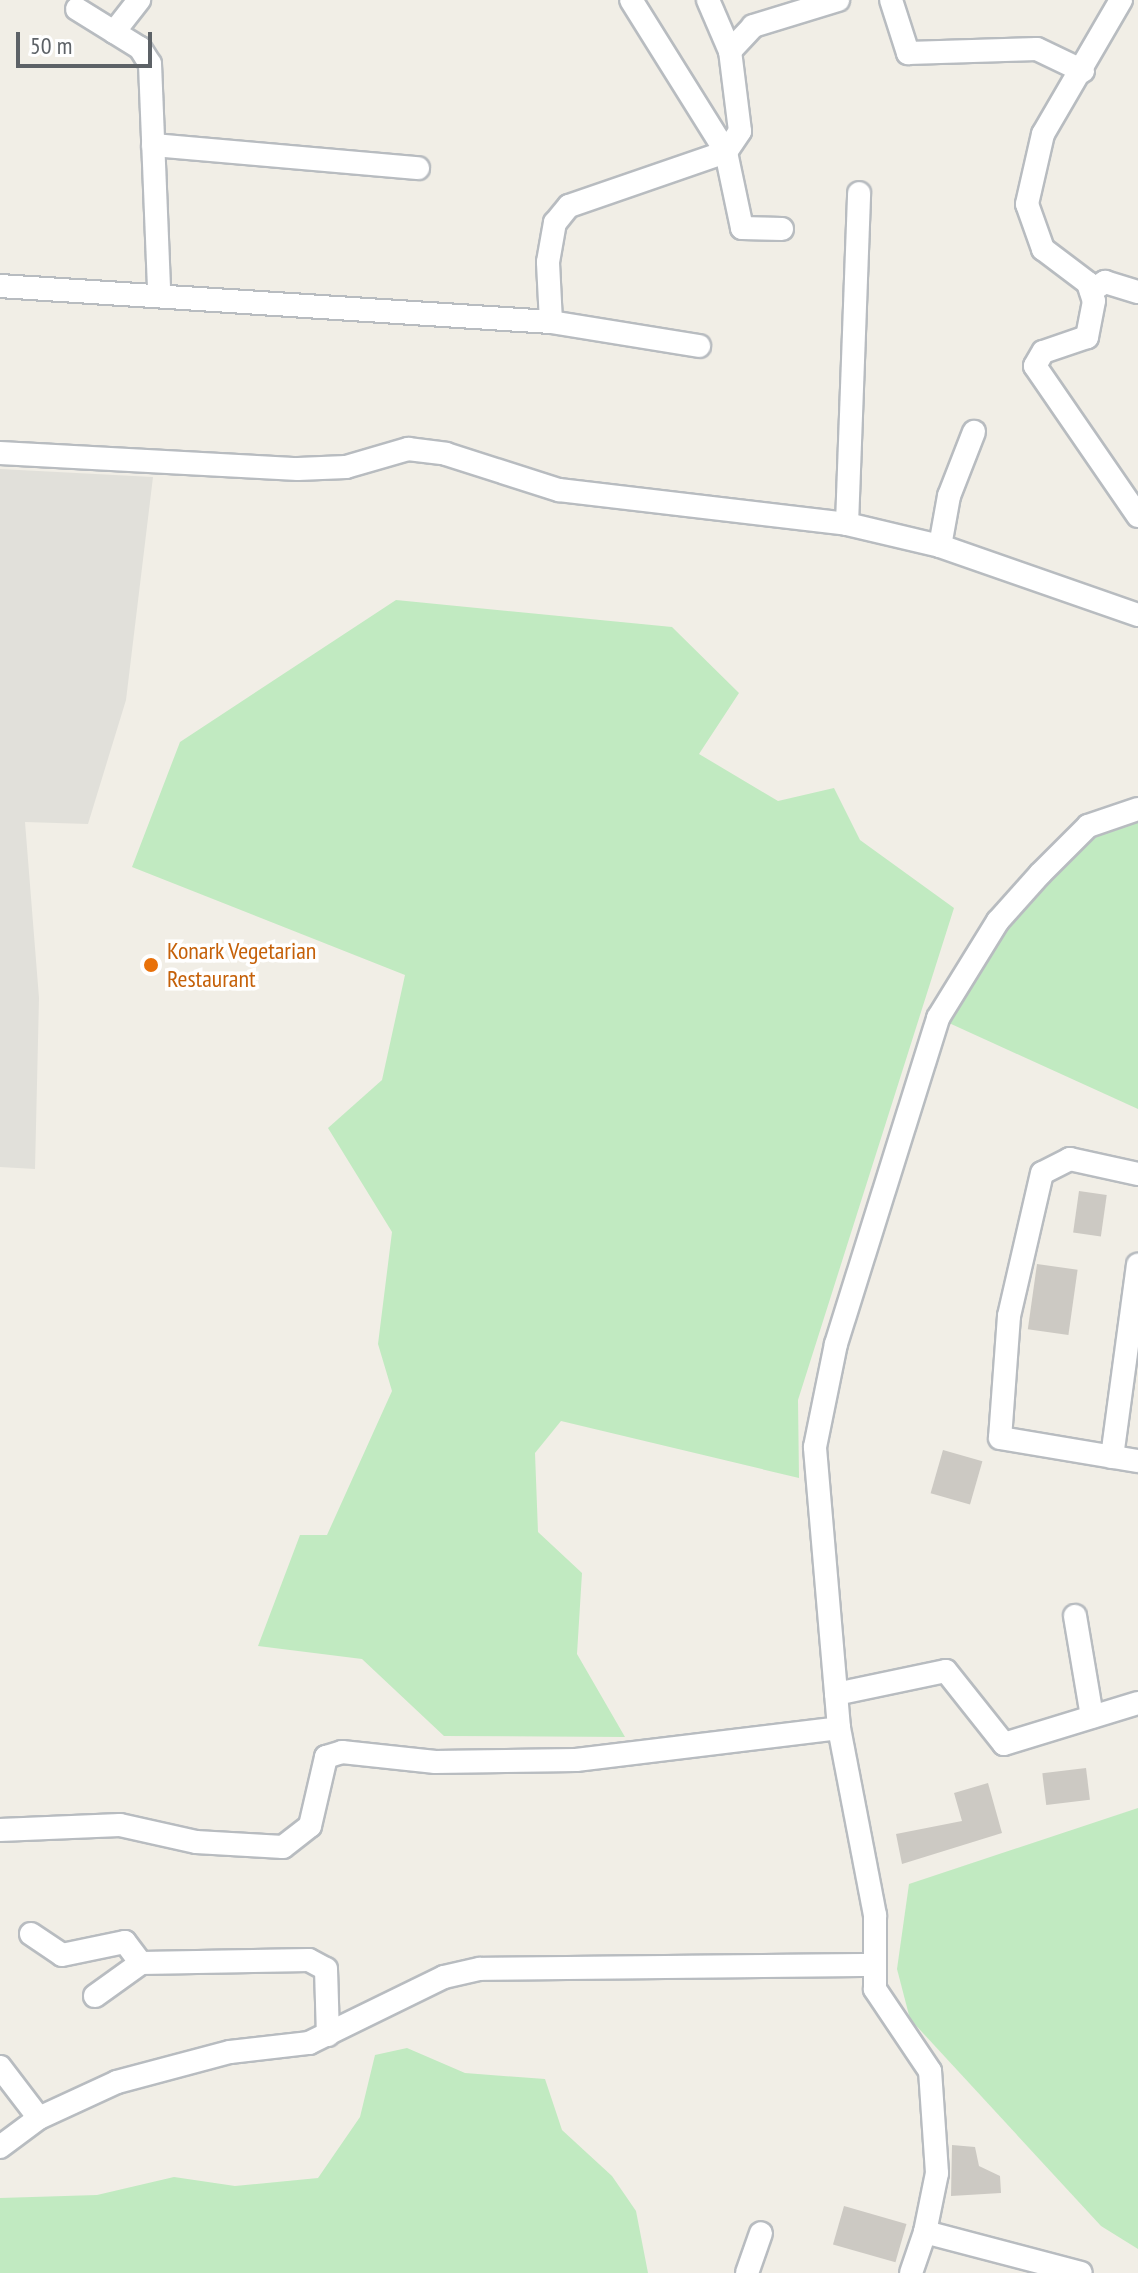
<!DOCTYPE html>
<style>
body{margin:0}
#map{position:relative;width:1138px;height:2273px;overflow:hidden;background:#f1eee6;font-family:"PT Sans Narrow",sans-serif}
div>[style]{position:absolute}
.industrial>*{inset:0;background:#e1e0da}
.green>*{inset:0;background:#c1eac1}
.building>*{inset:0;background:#ccc9c3;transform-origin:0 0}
.roads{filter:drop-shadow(2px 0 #b8bcc0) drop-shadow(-2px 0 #b8bcc0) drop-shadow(0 2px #b8bcc0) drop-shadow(0 -2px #b8bcc0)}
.street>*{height:22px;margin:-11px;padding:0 11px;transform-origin:11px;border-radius:11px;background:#fff}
.dots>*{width:22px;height:22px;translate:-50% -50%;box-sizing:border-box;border:4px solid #fff;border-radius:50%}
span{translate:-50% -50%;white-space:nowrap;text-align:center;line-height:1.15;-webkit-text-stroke:7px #fff;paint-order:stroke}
.food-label{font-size:24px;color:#c56008}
.left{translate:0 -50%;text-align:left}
.scale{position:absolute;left:16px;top:32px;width:136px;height:36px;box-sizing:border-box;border:4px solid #5d6267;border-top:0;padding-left:10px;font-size:24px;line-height:28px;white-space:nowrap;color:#5d6267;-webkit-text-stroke:6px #fff;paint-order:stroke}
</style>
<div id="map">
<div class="industrial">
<i style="clip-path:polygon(0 469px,153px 477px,126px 700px,88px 824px,25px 822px,39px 998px,35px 1169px,0 1167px)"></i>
</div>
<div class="green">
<i style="clip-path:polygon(396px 600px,672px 627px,739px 693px,699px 754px,778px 801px,834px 788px,860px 840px,954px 908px,798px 1400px,799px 1478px,561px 1421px,535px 1453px,538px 1532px,582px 1573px,577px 1654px,625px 1737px,444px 1736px,362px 1659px,258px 1646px,300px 1535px,327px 1535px,392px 1391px,378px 1344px,392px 1232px,328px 1128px,382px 1080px,405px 975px,132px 867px,180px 742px)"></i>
<i style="clip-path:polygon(1138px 801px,1138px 1109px,938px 1018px,1040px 874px)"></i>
<i style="clip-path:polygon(1138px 1808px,1138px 2249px,1101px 2226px,910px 2019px,897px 1969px,909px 1884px)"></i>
<i style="clip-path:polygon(407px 2048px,465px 2073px,545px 2079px,562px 2130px,612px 2176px,636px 2211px,648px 2273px,0 2273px,0 2198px,97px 2195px,174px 2177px,235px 2186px,318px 2178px,360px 2117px,375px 2055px)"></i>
</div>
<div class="building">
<i style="left:1079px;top:1191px;width:28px;height:42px;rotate:8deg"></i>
<i style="left:1037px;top:1264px;width:41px;height:66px;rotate:8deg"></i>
<i style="left:943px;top:1450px;width:41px;height:45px;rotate:16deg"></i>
<i style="left:1086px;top:1768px;width:32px;height:44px;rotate:83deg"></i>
<i style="clip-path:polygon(988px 1783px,1002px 1833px,902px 1864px,896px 1834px,962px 1821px,954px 1793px)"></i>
<i style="clip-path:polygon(952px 2145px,975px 2147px,979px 2166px,1000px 2176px,1001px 2193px,951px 2196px)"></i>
<i style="left:844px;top:2206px;width:65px;height:40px;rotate:16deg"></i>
</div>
<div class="roads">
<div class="street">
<i style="left:708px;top:0;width:56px;rotate:66.7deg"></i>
<i style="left:891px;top:0;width:56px;rotate:72.2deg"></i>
<i style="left:908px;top:53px;width:129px;rotate:-1.8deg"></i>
<i style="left:1037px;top:49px;width:51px;rotate:25.6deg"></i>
<i style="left:1121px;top:0;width:155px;rotate:120.2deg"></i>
<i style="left:1043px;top:134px;width:72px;rotate:102.9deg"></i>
<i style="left:1027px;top:204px;width:48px;rotate:70.4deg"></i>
<i style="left:1043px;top:249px;width:56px;rotate:37.1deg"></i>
<i style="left:1088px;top:283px;width:19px;rotate:72deg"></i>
<i style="left:1094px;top:301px;width:37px;rotate:101deg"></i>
<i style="left:1087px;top:337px;width:46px;rotate:161.2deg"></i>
<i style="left:1043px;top:352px;width:16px;rotate:120deg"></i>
<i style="left:1035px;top:366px;width:182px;rotate:55.5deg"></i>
<i style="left:77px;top:9px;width:74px;rotate:31.8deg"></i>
<i style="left:140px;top:48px;width:19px;rotate:58deg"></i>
<i style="left:150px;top:64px;width:228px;rotate:87.7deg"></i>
<i style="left:114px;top:32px;width:41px;rotate:-52deg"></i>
<i style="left:153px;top:145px;width:266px;rotate:5deg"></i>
<i style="left:782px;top:229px;width:40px;rotate:-178.6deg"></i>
<i style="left:742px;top:228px;width:78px;rotate:-101.9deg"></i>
<i style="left:726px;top:152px;width:25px;rotate:-56deg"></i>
<i style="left:740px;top:131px;width:81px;rotate:-97.1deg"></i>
<i style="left:730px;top:51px;width:34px;rotate:-47deg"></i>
<i style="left:753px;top:26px;width:89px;rotate:-17deg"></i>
<i style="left:0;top:286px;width:552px;rotate:3.74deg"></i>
<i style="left:551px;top:322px;width:60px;rotate:-92.9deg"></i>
<i style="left:548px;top:262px;width:40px;rotate:-80deg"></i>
<i style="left:555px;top:223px;width:22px;rotate:-51deg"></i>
<i style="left:569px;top:206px;width:166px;rotate:-19deg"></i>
<i style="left:726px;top:152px;width:179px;rotate:-122deg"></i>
<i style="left:1091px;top:291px;width:17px;rotate:-33deg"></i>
<i style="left:1105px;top:282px;width:34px;rotate:17deg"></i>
<i style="left:551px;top:322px;width:150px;rotate:9.2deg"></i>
<i style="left:0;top:453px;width:298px;rotate:3.1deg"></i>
<i style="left:298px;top:469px;width:48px;rotate:-2.4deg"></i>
<i style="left:346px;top:467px;width:65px;rotate:-16.2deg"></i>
<i style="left:408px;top:449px;width:38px;rotate:7deg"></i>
<i style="left:446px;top:454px;width:119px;rotate:17.7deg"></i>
<i style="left:559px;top:490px;width:290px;rotate:6.7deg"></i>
<i style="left:847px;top:524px;width:96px;rotate:13.3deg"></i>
<i style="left:940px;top:546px;width:210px;rotate:19.2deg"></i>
<i style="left:847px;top:524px;width:331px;rotate:-87.9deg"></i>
<i style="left:940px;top:546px;width:51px;rotate:-79.8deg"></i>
<i style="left:949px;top:496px;width:69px;rotate:-68.7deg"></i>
<i style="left:1138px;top:1174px;width:70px;rotate:-167.6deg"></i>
<i style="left:1070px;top:1159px;width:31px;rotate:153deg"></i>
<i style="left:1042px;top:1173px;width:147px;rotate:103deg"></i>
<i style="left:1009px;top:1316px;width:122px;rotate:94.2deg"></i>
<i style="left:1000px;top:1438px;width:140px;rotate:9.5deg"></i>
<i style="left:1112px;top:1457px;width:194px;rotate:-82.3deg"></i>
<i style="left:1075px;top:1616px;width:102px;rotate:80.4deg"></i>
<i style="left:836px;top:1694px;width:112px;rotate:-11.8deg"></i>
<i style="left:946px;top:1671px;width:93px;rotate:51.5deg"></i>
<i style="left:1004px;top:1744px;width:140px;rotate:-17deg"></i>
<i style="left:0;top:1830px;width:120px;rotate:-2.4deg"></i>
<i style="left:120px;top:1825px;width:78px;rotate:12.6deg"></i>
<i style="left:196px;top:1842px;width:87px;rotate:3.3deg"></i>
<i style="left:283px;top:1847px;width:34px;rotate:-38deg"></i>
<i style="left:310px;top:1826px;width:71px;rotate:-76.9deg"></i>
<i style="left:326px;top:1757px;width:17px;rotate:-17deg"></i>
<i style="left:342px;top:1752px;width:94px;rotate:6.1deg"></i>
<i style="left:435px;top:1762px;width:141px;rotate:-0.8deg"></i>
<i style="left:576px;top:1760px;width:265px;rotate:-6.9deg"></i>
<i style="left:31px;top:1934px;width:37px;rotate:34deg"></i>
<i style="left:62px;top:1955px;width:64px;rotate:-11.7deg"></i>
<i style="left:125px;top:1942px;width:26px;rotate:53deg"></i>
<i style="left:95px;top:1996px;width:57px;rotate:-35.7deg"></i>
<i style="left:141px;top:1963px;width:168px;rotate:-1deg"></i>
<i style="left:309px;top:1960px;width:19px;rotate:28deg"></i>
<i style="left:326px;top:1969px;width:66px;rotate:88.3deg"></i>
<i style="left:0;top:2067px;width:64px;rotate:52.6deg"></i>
<i style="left:0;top:2147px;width:49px;rotate:-36.6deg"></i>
<i style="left:39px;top:2118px;width:86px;rotate:-24.8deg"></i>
<i style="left:117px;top:2082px;width:117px;rotate:-14.9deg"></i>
<i style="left:230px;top:2052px;width:80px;rotate:-6.5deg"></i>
<i style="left:309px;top:2043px;width:150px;rotate:-26.1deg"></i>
<i style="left:444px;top:1977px;width:37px;rotate:-13deg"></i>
<i style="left:480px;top:1969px;width:395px;rotate:-0.6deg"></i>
<i style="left:925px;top:2232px;width:60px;rotate:-78.5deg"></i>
<i style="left:937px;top:2173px;width:102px;rotate:-93.9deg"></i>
<i style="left:930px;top:2071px;width:99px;rotate:-123.9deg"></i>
<i style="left:875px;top:1989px;width:74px;rotate:-90deg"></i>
<i style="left:875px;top:1915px;width:190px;rotate:-100.9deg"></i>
<i style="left:839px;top:1728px;width:282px;rotate:-94.9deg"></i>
<i style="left:815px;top:1447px;width:105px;rotate:-78.5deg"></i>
<i style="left:836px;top:1344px;width:342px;rotate:-72.6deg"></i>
<i style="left:938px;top:1018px;width:114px;rotate:-58.3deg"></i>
<i style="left:998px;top:921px;width:63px;rotate:-48.2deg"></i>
<i style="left:1040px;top:874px;width:68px;rotate:-45deg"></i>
<i style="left:1088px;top:826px;width:53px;rotate:-18.8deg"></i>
<i style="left:747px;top:2273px;width:42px;rotate:-70.7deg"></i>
<i style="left:911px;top:2273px;width:43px;rotate:-71.1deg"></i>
<i style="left:925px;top:2232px;width:161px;rotate:14.7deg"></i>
</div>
</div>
<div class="dots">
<i style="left:151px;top:965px;background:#e8710a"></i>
</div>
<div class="food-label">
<span class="left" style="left:167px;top:965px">Konark Vegetarian<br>Restaurant</span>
</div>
<div class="scale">50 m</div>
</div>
